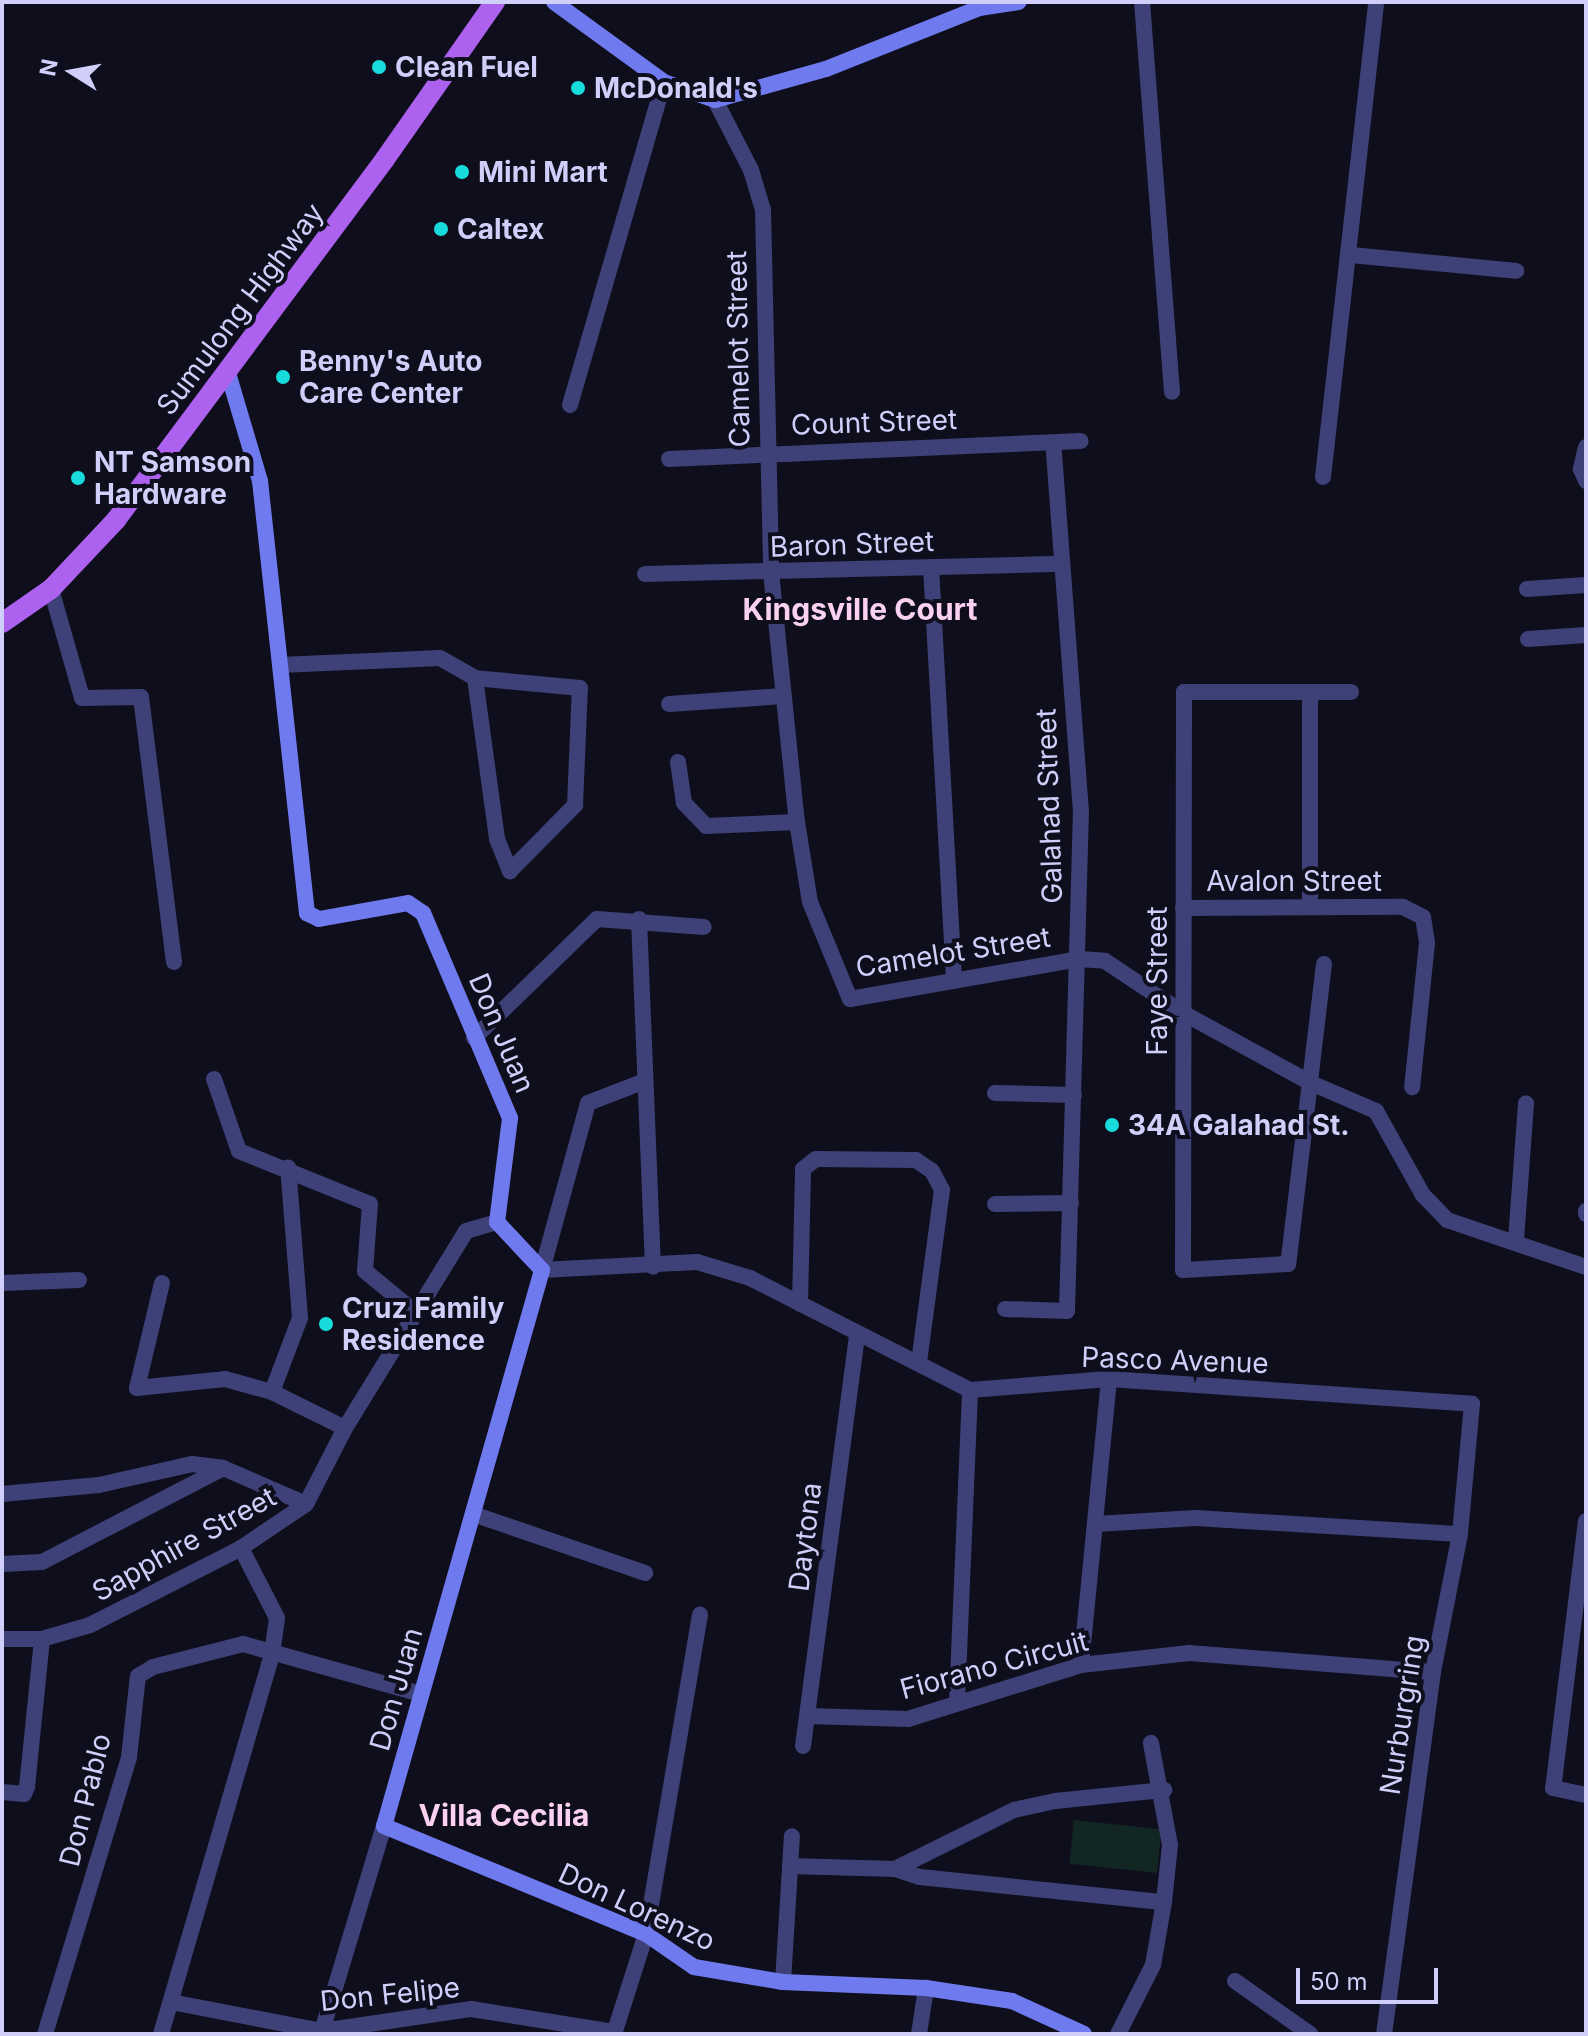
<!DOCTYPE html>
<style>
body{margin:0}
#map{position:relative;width:1588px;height:2036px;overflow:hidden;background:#0f0e1d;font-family:Inter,sans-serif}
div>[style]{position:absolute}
.green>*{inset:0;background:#122623;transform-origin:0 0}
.street>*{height:16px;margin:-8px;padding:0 8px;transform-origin:8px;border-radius:8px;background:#3e4177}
.secondary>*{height:16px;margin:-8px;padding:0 8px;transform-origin:8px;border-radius:8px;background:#707aef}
.primary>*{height:20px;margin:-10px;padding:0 10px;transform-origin:10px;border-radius:10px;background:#ac62ee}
.dots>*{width:22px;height:22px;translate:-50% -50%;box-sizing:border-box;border:4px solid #0f0e1d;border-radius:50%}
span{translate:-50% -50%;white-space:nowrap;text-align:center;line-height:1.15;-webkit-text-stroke:8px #0f0e1d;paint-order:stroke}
.poi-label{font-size:28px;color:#d0cffa;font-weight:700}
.left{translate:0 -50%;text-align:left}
.street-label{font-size:28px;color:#d0cffa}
.neighbourhood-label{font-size:30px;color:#fad1ef;font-weight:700}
.frame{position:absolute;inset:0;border:4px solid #d0cffa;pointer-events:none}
.north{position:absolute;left:32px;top:32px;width:80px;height:80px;-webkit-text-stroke:6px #0f0e1d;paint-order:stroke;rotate:281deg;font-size:22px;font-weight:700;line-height:32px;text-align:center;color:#d0cffa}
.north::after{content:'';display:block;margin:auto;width:28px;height:36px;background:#d0cffa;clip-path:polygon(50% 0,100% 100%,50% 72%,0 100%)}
.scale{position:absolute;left:1296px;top:1968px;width:142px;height:36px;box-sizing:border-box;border:4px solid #d0cffa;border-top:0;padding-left:10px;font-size:24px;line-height:28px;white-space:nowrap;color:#d0cffa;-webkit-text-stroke:6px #0f0e1d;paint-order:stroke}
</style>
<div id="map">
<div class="green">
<i style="left:1074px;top:1820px;width:88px;height:44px;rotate:6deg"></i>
</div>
<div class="street">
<i style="left:1142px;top:2px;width:391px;rotate:85.6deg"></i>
<i style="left:715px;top:100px;width:79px;rotate:62.8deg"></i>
<i style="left:751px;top:170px;width:42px;rotate:73.3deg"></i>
<i style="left:763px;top:210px;width:362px;rotate:88.7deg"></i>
<i style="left:771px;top:572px;width:251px;rotate:84.1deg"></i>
<i style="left:797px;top:822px;width:81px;rotate:80.8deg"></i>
<i style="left:810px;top:902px;width:105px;rotate:67.6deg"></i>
<i style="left:850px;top:999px;width:232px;rotate:-9.9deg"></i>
<i style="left:1079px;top:959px;width:26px;rotate:4deg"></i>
<i style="left:1105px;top:961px;width:94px;rotate:33.7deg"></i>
<i style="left:1183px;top:1013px;width:146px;rotate:28.7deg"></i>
<i style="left:1311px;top:1083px;width:71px;rotate:23.3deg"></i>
<i style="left:1376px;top:1111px;width:96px;rotate:60.8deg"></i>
<i style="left:1423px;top:1195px;width:35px;rotate:46deg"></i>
<i style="left:1447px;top:1220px;width:147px;rotate:18.7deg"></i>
<i style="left:1351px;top:255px;width:166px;rotate:5.5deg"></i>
<i style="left:570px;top:405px;width:336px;rotate:-73.8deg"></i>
<i style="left:1586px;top:447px;width:23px;rotate:103deg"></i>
<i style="left:1581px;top:469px;width:13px;rotate:67deg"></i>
<i style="left:669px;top:459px;width:412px;rotate:-2.5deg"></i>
<i style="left:1323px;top:477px;width:478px;rotate:-83.6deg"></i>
<i style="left:931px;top:567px;width:412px;rotate:86.8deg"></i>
<i style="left:645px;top:574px;width:416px;rotate:-1.4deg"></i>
<i style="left:51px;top:589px;width:113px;rotate:74.1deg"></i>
<i style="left:82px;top:698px;width:59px;rotate:-1deg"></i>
<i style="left:141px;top:697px;width:267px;rotate:82.9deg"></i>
<i style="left:1527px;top:589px;width:59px;rotate:-3.9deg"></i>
<i style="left:1528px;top:639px;width:58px;rotate:-3.9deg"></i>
<i style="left:280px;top:665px;width:160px;rotate:-2.5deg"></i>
<i style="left:440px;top:658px;width:40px;rotate:29.7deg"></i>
<i style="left:475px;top:678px;width:162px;rotate:82.2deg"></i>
<i style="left:497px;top:839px;width:35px;rotate:68deg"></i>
<i style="left:510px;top:871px;width:93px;rotate:-45.4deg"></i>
<i style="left:575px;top:805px;width:117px;rotate:-87.6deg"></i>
<i style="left:580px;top:688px;width:105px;rotate:-174.6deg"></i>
<i style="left:1310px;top:692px;width:212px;rotate:90deg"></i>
<i style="left:669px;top:704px;width:115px;rotate:-4deg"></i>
<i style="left:678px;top:762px;width:41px;rotate:81.7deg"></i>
<i style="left:684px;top:803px;width:32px;rotate:46deg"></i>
<i style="left:706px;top:826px;width:91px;rotate:-2.5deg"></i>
<i style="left:1183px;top:908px;width:220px;rotate:-0.3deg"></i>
<i style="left:1403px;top:907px;width:22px;rotate:27deg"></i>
<i style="left:1423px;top:917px;width:26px;rotate:81deg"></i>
<i style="left:1427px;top:943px;width:145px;rotate:95.9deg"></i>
<i style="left:639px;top:919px;width:348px;rotate:87.7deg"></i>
<i style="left:1324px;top:964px;width:302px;rotate:96.8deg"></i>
<i style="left:1288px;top:1264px;width:105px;rotate:176.7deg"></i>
<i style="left:1183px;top:1270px;width:578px;rotate:-89.9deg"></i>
<i style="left:1184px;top:692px;width:167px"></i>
<i style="left:474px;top:1038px;width:171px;rotate:-44.1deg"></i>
<i style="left:597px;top:919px;width:107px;rotate:4.3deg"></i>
<i style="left:214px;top:1079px;width:76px;rotate:70.9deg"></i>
<i style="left:239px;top:1151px;width:141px;rotate:22deg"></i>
<i style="left:370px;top:1204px;width:67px;rotate:94.3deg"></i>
<i style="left:365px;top:1271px;width:66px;rotate:39.5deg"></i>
<i style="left:645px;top:1081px;width:61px;rotate:158.9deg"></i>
<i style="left:588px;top:1103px;width:173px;rotate:105.4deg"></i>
<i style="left:542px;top:1270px;width:155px;rotate:-3deg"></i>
<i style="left:697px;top:1262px;width:55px;rotate:16.8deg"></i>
<i style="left:750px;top:1278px;width:247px;rotate:27deg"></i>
<i style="left:970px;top:1390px;width:139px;rotate:-4.5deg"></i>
<i style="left:1109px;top:1379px;width:364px;rotate:3.9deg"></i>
<i style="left:1472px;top:1404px;width:131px;rotate:95.3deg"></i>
<i style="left:1460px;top:1534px;width:141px;rotate:101.1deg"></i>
<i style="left:1433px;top:1672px;width:365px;rotate:97.7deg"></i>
<i style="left:995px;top:1093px;width:79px;rotate:1.5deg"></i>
<i style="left:995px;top:1204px;width:76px;rotate:-0.8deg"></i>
<i style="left:1586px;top:1211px;width:3px;rotate:90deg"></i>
<i style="left:1516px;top:1240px;width:137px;rotate:-85.8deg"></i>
<i style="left:2px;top:1283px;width:77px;rotate:-2.2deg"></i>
<i style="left:162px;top:1283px;width:108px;rotate:103.4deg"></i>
<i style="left:137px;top:1388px;width:88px;rotate:-5.8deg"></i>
<i style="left:225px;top:1379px;width:49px;rotate:15.5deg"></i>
<i style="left:272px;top:1392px;width:81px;rotate:26.3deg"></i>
<i style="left:800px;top:1304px;width:135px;rotate:-88.7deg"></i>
<i style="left:803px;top:1169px;width:16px;rotate:-38deg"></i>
<i style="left:816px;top:1159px;width:100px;rotate:0.6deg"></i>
<i style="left:916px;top:1160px;width:19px;rotate:35deg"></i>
<i style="left:932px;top:1171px;width:21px;rotate:62deg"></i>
<i style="left:942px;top:1190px;width:174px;rotate:97.6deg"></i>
<i style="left:1005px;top:1309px;width:62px;rotate:1.8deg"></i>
<i style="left:1067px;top:1311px;width:499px;rotate:-88.4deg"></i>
<i style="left:1081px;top:812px;width:370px;rotate:-94.3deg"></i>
<i style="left:272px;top:1392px;width:79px;rotate:-69.3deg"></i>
<i style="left:300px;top:1318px;width:151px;rotate:-94.5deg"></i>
<i style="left:2px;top:1494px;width:97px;rotate:-5.3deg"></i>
<i style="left:99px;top:1485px;width:95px;rotate:-12.7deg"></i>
<i style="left:192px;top:1464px;width:31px;rotate:7deg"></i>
<i style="left:223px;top:1468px;width:90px;rotate:23.4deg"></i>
<i style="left:473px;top:1514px;width:182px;rotate:18.9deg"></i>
<i style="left:1586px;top:1521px;width:269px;rotate:97deg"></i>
<i style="left:1553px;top:1788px;width:34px;rotate:12deg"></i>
<i style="left:1096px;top:1524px;width:100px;rotate:-3.4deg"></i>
<i style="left:1196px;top:1518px;width:264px;rotate:3.5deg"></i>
<i style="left:2px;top:1564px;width:40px;rotate:-2.9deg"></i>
<i style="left:42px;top:1562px;width:204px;rotate:-27.4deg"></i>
<i style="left:2px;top:1639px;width:40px"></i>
<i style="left:42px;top:1639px;width:50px;rotate:-16.3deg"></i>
<i style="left:90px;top:1625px;width:169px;rotate:-27deg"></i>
<i style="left:241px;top:1548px;width:78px;rotate:-34.1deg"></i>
<i style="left:306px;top:1504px;width:85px;rotate:-62.8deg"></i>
<i style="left:345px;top:1428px;width:231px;rotate:-58.4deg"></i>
<i style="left:466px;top:1231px;width:32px;rotate:-16deg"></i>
<i style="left:1081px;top:1665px;width:287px;rotate:-84.4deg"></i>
<i style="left:957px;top:1702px;width:312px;rotate:-87.6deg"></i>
<i style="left:808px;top:1716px;width:100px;rotate:1.7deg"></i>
<i style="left:908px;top:1719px;width:181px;rotate:-17.3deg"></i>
<i style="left:1081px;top:1665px;width:109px;rotate:-6.3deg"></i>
<i style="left:1189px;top:1653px;width:245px;rotate:4.5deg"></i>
<i style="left:803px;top:1746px;width:416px;rotate:-82.5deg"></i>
<i style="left:2px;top:1792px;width:22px;rotate:5deg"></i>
<i style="left:24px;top:1794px;width:8px;rotate:-67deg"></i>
<i style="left:27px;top:1787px;width:149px;rotate:-84.2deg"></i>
<i style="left:790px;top:1866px;width:105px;rotate:1.6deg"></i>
<i style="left:895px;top:1869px;width:26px;rotate:18deg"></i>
<i style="left:920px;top:1877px;width:245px;rotate:5.9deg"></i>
<i style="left:895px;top:1869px;width:133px;rotate:-26.4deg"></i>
<i style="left:1014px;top:1810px;width:42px;rotate:-12.4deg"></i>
<i style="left:1055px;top:1801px;width:110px;rotate:-5.8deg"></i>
<i style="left:1235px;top:1981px;width:92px;rotate:35.2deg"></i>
<i style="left:783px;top:1982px;width:146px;rotate:-86.5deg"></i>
<i style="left:171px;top:2002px;width:154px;rotate:10.9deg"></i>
<i style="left:322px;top:2031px;width:151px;rotate:-8.4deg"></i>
<i style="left:471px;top:2009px;width:146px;rotate:9.1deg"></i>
<i style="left:322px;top:2031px;width:214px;rotate:-73.2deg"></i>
<i style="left:45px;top:2034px;width:289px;rotate:-73.1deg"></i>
<i style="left:129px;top:1757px;width:81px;rotate:-83.7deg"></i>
<i style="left:138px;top:1676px;width:17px;rotate:-31deg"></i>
<i style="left:153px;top:1667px;width:93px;rotate:-14.3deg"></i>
<i style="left:243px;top:1644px;width:185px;rotate:15.7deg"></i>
<i style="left:161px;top:2034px;width:396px;rotate:-73.7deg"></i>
<i style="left:272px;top:1654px;width:36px;rotate:-82deg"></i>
<i style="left:277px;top:1618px;width:79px;rotate:-117.2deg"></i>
<i style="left:614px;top:2034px;width:105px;rotate:-72.3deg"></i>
<i style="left:646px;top:1934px;width:324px;rotate:-80.4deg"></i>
<i style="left:919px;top:2034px;width:47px;rotate:-81.3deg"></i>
<i style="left:1118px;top:2034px;width:77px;rotate:-63.1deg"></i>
<i style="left:1153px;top:1965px;width:64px;rotate:-80.1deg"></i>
<i style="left:1164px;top:1902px;width:57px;rotate:-84deg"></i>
<i style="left:1170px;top:1845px;width:104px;rotate:-100.6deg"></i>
</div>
<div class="secondary">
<i style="left:554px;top:2px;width:136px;rotate:36deg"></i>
<i style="left:664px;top:82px;width:54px;rotate:19.4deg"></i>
<i style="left:715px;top:100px;width:115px;rotate:-15.6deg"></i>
<i style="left:826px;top:69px;width:165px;rotate:-21.7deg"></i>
<i style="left:979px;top:8px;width:40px;rotate:-8.5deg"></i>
<i style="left:228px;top:373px;width:113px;rotate:73.5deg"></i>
<i style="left:260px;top:481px;width:435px;rotate:83.8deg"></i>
<i style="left:307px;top:913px;width:13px;rotate:27deg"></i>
<i style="left:319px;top:919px;width:90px;rotate:-10.2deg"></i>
<i style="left:408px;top:903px;width:18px;rotate:34deg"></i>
<i style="left:423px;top:913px;width:223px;rotate:67deg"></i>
<i style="left:510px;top:1118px;width:105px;rotate:97.1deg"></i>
<i style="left:497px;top:1222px;width:66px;rotate:46.8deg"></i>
<i style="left:542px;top:1270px;width:578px;rotate:105.86deg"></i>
<i style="left:384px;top:1826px;width:283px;rotate:22.4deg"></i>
<i style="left:646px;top:1934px;width:58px;rotate:34.5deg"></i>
<i style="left:694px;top:1967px;width:90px;rotate:9.6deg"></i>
<i style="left:783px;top:1982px;width:143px;rotate:2.4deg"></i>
<i style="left:926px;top:1988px;width:87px;rotate:8.6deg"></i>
<i style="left:1012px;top:2001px;width:79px;rotate:24.6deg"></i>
</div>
<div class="primary">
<i style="left:2px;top:623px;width:60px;rotate:-34.8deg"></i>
<i style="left:51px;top:589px;width:95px;rotate:-46.7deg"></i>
<i style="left:116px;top:520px;width:450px;rotate:-53.3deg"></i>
<i style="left:385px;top:159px;width:192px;rotate:-55deg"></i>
</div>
<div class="dots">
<i style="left:379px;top:67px;background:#18dcdc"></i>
<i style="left:578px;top:88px;background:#18dcdc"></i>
<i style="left:462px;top:172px;background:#18dcdc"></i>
<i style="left:441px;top:229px;background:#18dcdc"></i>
<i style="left:283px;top:377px;background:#18dcdc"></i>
<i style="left:78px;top:478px;background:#18dcdc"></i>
<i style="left:1112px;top:1125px;background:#18dcdc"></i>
<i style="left:326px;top:1324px;background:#18dcdc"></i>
</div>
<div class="poi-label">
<span class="left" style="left:395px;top:67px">Clean Fuel</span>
<span class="left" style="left:594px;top:88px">McDonald's</span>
<span class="left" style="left:478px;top:172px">Mini Mart</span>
<span class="left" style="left:457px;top:229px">Caltex</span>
<span class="left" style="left:299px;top:377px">Benny's Auto<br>Care Center</span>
<span class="left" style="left:94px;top:478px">NT Samson<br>Hardware</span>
<span class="left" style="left:1128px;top:1125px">34A Galahad St.</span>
<span class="left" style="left:342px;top:1324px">Cruz Family<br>Residence</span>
</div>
<div class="street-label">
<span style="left:240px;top:309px;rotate:-53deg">Sumulong Highway</span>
<span style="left:738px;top:349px;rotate:-91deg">Camelot Street</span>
<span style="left:874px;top:422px;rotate:-2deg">Count Street</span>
<span style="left:852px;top:544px;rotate:-2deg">Baron Street</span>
<span style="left:1049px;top:806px;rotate:-92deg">Galahad Street</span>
<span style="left:1294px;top:881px">Avalon Street</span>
<span style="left:953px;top:952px;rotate:-9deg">Camelot Street</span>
<span style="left:1157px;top:981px;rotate:-90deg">Faye Street</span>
<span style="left:502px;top:1033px;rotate:67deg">Don Juan</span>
<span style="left:1175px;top:1360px;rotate:2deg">Pasco Avenue</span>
<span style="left:805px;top:1537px;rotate:-83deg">Daytona</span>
<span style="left:184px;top:1544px;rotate:-29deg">Sapphire Street</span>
<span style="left:994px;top:1665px;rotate:-15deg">Fiorano Circuit</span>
<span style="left:396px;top:1689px;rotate:-74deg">Don Juan</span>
<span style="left:1402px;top:1715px;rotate:-81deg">Nurburgring</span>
<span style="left:85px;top:1800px;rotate:-76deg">Don Pablo</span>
<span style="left:637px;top:1907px;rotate:25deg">Don Lorenzo</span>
<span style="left:390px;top:1994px;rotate:-6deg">Don Felipe</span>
</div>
<div class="neighbourhood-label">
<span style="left:860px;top:609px">Kingsville Court</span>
<span style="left:504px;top:1815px">Villa Cecilia</span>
</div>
<div class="frame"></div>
<div class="north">N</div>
<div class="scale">50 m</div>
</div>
